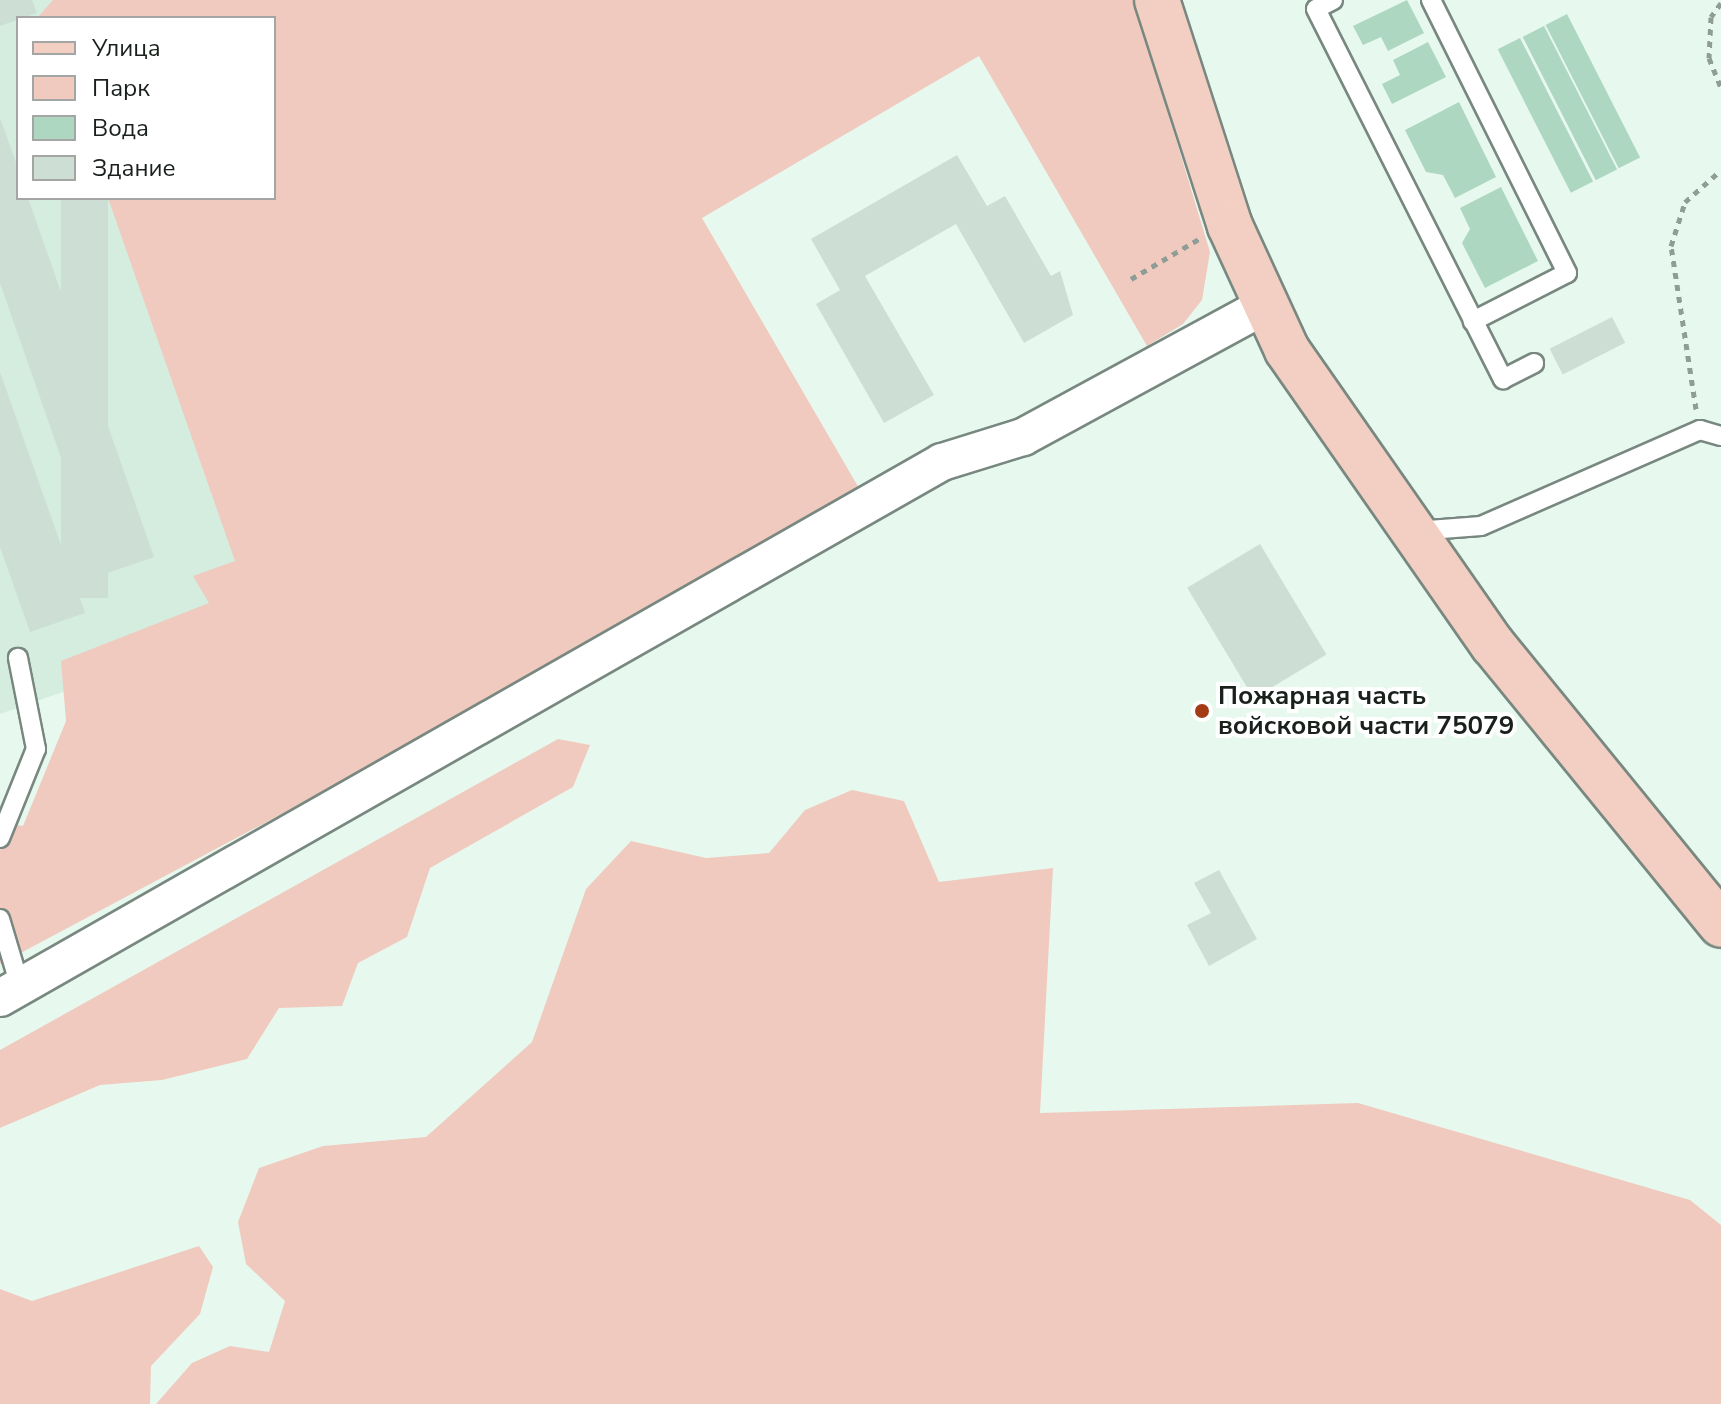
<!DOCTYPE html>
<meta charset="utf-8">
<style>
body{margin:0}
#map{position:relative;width:1721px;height:1404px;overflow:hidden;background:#e7f9ef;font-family:"Nunito Sans",sans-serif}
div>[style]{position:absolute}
.built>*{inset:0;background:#d4eddf}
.green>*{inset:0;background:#f0cabe}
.water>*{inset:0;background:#add7c1;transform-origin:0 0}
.building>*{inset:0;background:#cddfd5;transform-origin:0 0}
.path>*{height:5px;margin-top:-2.5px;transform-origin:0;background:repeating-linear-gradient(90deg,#909d96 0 6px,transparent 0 12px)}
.roads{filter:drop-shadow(2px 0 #788880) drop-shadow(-2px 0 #788880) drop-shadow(0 2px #788880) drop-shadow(0 -2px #788880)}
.lane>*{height:18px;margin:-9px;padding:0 9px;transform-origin:9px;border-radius:9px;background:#fff}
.street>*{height:36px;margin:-18px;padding:0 18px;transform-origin:18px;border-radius:18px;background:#fff}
.secondary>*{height:44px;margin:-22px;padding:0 22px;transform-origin:22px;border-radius:22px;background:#f3cfc3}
.dots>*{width:22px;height:22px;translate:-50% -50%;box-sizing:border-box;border:4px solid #fff;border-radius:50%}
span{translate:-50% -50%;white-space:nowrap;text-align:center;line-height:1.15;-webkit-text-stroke:8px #fff;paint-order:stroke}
.poi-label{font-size:26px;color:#1a211d;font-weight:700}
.left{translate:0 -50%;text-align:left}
.legend{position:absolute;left:16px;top:16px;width:260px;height:184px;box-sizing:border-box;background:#fff;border:2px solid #a3a6a5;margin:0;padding:10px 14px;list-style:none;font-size:24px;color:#1a211d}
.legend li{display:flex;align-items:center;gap:16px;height:40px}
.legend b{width:40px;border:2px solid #a3a6a5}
</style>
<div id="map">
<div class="built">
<i style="clip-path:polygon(0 0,62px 0,68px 18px,18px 18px,18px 198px,131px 198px,277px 617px,0 714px)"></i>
</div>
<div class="green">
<i style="clip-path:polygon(53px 0,1134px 0,1210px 252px,1202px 300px,1183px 324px,1147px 346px,979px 56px,702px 218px,867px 502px,0 964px,0 822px,23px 826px,66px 721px,61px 661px,209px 603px,193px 576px,235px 561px,108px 198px,274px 198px,274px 18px,37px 18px)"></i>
<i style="clip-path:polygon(558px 739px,590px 745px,573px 787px,430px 868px,407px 937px,358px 963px,342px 1006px,279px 1008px,247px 1059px,162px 1080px,100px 1085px,0 1128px,0 1050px)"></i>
<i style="clip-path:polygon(852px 790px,904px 801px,939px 882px,1053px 868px,1040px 1113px,1358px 1103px,1690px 1200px,1721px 1225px,1721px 1404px,156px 1404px,192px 1363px,230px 1346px,269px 1352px,285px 1301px,246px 1264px,238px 1222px,259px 1168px,323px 1146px,426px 1137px,532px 1042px,586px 889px,631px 841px,706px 858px,769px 853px,805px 810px)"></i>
<i style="clip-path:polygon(199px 1246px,213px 1267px,200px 1314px,151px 1366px,150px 1404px,0 1404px,0 1289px,32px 1301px)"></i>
</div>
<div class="water">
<i style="clip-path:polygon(1407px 0,1424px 33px,1388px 51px,1381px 37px,1363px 45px,1353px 26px)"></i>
<i style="left:1567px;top:14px;width:161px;height:24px;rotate:63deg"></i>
<i style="left:1544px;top:26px;width:161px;height:24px;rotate:63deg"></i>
<i style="left:1520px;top:38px;width:161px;height:25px;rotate:63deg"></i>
<i style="clip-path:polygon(1428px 42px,1446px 77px,1392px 104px,1382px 84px,1400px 75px,1393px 60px)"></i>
<i style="clip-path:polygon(1459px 102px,1496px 177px,1455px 198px,1443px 175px,1426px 172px,1405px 130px)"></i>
<i style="clip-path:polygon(1501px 187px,1538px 261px,1485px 288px,1462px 243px,1470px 229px,1460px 208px)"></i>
</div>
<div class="building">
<i style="clip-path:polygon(0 0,32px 0,37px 13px,0 26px)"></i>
<i style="clip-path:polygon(0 118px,18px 168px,18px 198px,28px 198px,154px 557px,102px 575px,0 283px)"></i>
<i style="clip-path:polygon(957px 155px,987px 206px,1005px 196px,1051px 276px,1060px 271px,1073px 315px,1024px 343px,956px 224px,865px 276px,934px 395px,884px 423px,816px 304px,840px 290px,811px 239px)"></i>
<i style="left:61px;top:198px;width:47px;height:400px"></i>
<i style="left:1612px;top:317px;width:29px;height:70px;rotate:63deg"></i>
<i style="clip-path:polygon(0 372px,85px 613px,30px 632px,0 547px)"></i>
<i style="left:1260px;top:544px;width:129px;height:85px;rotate:59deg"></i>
<i style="clip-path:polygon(1219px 870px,1257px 939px,1209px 966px,1187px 925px,1211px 913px,1194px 883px)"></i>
</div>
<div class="path">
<i style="left:1721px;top:3px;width:17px;rotate:126deg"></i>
<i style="left:1711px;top:17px;width:41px;rotate:92.8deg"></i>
<i style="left:1709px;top:58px;width:32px;rotate:68deg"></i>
<i style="left:1131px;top:279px;width:79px;rotate:-30.5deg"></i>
<i style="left:1696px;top:409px;width:165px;rotate:-98.7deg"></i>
<i style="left:1671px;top:246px;width:46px;rotate:-72.3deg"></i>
<i style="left:1685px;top:202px;width:48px;rotate:-41.6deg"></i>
</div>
<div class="roads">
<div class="lane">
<i style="left:1333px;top:0;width:19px;rotate:152deg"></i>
<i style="left:1316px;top:9px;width:415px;rotate:63.2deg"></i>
<i style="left:1503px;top:379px;width:35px;rotate:-27deg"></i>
<i style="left:1431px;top:0;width:305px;rotate:63.5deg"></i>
<i style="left:1567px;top:273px;width:106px;rotate:152.9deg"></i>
<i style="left:1416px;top:531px;width:65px;rotate:-4.4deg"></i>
<i style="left:1481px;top:526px;width:239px;rotate:-23.7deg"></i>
<i style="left:1700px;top:430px;width:22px;rotate:16deg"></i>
<i style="left:0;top:838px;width:96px;rotate:-68deg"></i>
<i style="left:36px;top:749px;width:93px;rotate:-101.2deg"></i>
<i style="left:0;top:919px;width:70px;rotate:73.4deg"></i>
</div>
<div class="street">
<i style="left:0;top:998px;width:1084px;rotate:-29.64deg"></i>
<i style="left:942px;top:462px;width:85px;rotate:-17.2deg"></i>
<i style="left:1023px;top:437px;width:272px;rotate:-28.5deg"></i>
</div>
<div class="secondary">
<i style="left:1157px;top:0;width:237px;rotate:72.1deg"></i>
<i style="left:1230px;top:226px;width:136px;rotate:65.3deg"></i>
<i style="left:1287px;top:350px;width:360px;rotate:55.1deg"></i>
<i style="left:1493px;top:645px;width:361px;rotate:50.8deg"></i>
</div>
</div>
<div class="dots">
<i style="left:1202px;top:711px;background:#a33c16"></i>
</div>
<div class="poi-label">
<span class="left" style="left:1218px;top:711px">Пожарная часть<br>войсковой части 75079</span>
</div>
<ul class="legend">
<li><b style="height:10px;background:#f3cfc3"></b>Улица</li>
<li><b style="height:22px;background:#f0cabe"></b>Парк</li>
<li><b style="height:22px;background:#add7c1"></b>Вода</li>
<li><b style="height:22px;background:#cddfd5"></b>Здание</li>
</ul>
</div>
